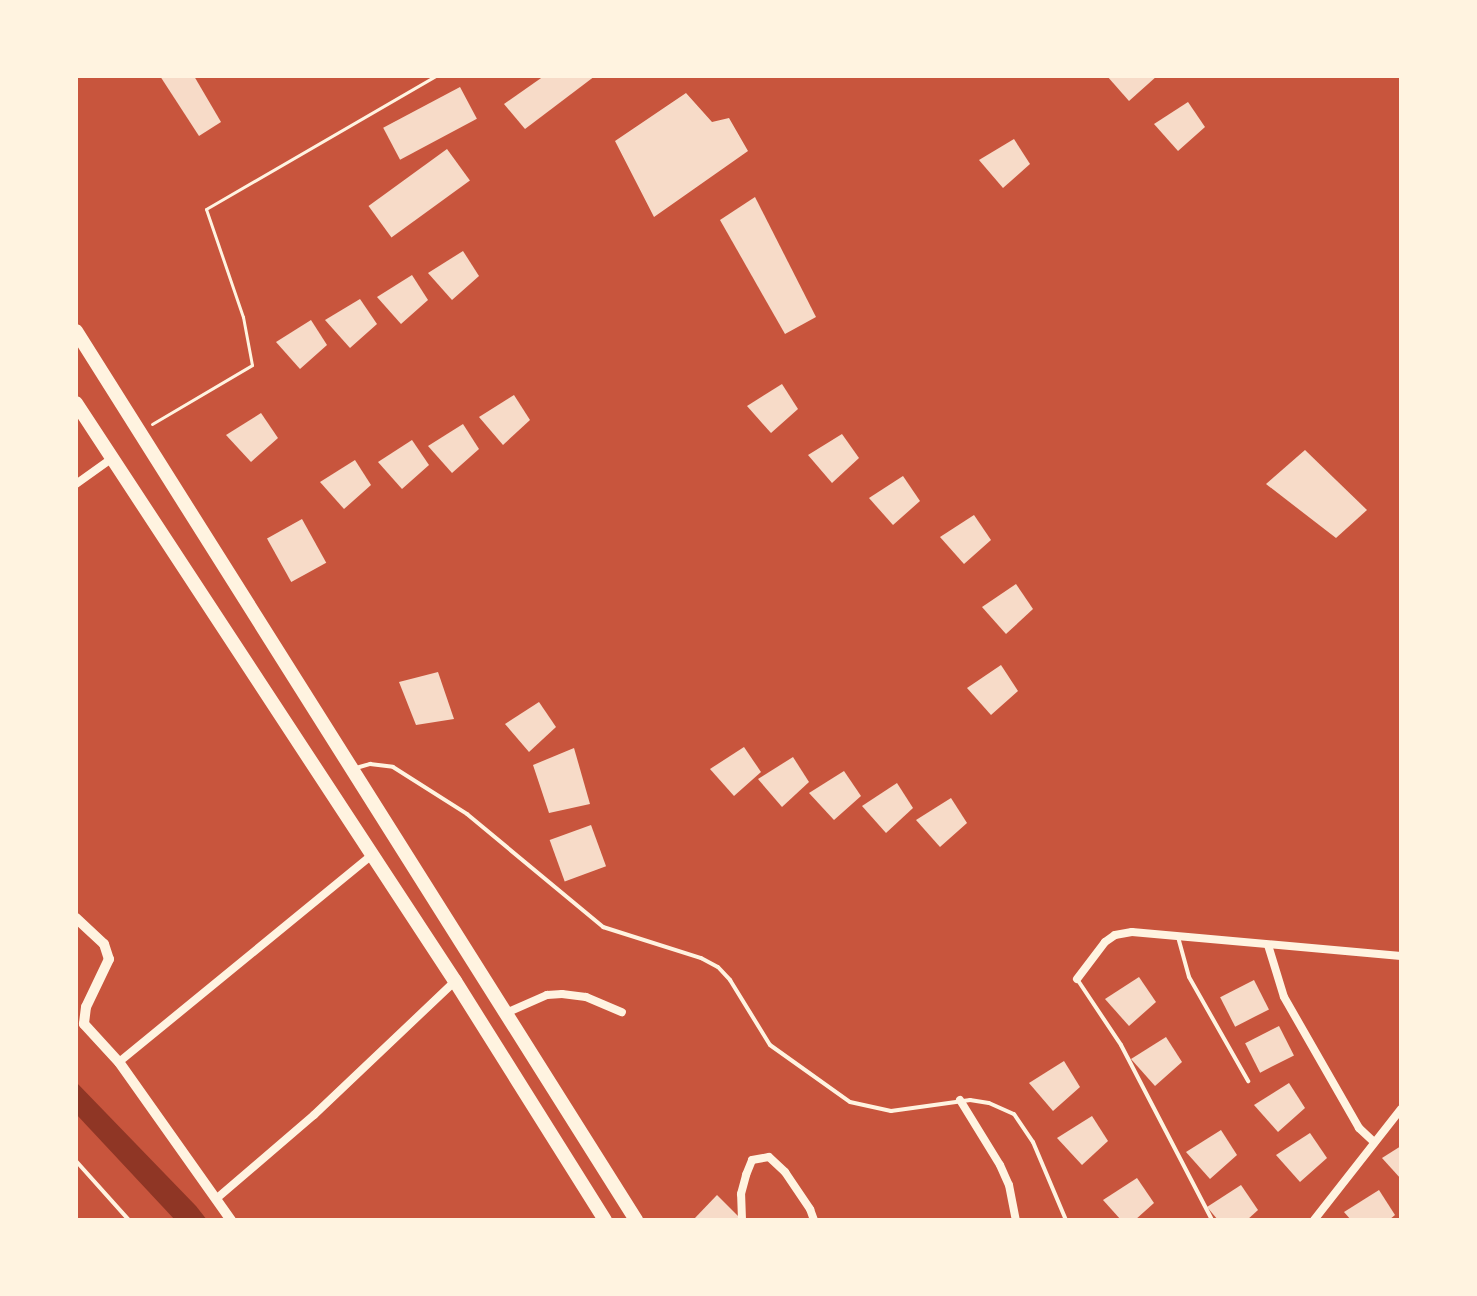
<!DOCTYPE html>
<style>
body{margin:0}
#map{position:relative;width:1477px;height:1296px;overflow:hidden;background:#c8553d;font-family:"Space Grotesk",sans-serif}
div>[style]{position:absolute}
.water>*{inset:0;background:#8f3625}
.building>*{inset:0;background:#f7dbc8;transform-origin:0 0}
.path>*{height:3px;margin:-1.5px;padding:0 1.5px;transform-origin:1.5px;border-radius:1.5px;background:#fff3e0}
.service>*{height:4px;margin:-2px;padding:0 2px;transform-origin:2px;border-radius:2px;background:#fff3e0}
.minor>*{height:8px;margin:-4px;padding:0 4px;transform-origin:4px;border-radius:4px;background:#fff3e0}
.tertiary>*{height:10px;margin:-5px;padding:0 5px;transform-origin:5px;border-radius:5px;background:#fff3e0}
.trunk>*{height:14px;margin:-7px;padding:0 7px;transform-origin:7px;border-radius:7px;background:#fff3e0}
span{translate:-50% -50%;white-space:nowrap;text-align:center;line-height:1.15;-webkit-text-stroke:8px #fff3e0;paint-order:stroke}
.frame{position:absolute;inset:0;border:78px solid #fff3e0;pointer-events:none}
</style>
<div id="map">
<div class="water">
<i style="clip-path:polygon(76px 1082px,196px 1206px,207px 1220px,175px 1220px,76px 1114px)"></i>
</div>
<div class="building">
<i style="clip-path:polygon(160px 76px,194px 76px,221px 122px,199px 136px)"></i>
<i style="clip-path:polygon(544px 76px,595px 76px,525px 129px,504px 104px)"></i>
<i style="clip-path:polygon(1107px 76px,1157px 76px,1129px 101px)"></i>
<i style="left:460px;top:87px;width:36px;height:87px;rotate:62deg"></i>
<i style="clip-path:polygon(686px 93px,712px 122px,729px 118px,748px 151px,654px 217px,615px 141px)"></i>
<i style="clip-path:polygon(1188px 102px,1205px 127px,1178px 151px,1154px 124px)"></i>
<i style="clip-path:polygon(1014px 139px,1030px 164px,1003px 188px,979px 160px)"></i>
<i style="left:447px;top:149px;width:39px;height:97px;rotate:54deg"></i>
<i style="clip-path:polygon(755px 197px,816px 317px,785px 334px,720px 220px)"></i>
<i style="clip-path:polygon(463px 251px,479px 276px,452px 300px,428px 273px)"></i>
<i style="clip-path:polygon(412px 275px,428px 300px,401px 324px,377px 297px)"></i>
<i style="clip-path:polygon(360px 299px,377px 324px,350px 348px,325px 320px)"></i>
<i style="clip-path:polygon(311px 320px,327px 345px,300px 369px,276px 342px)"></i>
<i style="clip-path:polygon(782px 384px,798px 409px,771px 433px,747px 406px)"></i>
<i style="clip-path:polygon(514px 395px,530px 420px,503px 445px,479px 417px)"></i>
<i style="clip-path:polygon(261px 413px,278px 438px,251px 462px,226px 435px)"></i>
<i style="clip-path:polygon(463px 424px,479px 449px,452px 473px,428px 446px)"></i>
<i style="clip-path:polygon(842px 434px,859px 458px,832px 483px,808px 455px)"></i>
<i style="clip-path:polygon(412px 440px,429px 465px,402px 489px,378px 462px)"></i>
<i style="clip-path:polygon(1305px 450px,1367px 510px,1336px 538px,1266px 484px)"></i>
<i style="clip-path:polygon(355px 460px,371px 485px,344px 509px,320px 482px)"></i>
<i style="clip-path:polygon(903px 476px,920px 501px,893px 525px,869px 498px)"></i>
<i style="clip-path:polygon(974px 515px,991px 540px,964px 564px,940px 537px)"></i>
<i style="left:302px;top:519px;width:50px;height:40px;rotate:61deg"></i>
<i style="clip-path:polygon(1016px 584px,1033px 609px,1006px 634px,982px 607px)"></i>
<i style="clip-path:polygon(1001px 665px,1018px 691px,991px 715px,967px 688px)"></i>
<i style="clip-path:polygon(438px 672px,454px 719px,416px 725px,399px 682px)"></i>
<i style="clip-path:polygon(539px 702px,556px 727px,529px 752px,505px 724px)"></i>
<i style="clip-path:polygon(744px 747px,761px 772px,734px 796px,710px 769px)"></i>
<i style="clip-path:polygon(574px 748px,590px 804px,549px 813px,533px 765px)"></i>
<i style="clip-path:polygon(793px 757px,809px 782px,782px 807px,758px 779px)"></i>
<i style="clip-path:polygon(844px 771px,861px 796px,834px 820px,809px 793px)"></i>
<i style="clip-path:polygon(897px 783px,913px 808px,886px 833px,862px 806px)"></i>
<i style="clip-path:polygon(951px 798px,967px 823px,940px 847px,916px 820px)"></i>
<i style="left:591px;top:825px;width:44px;height:44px;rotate:70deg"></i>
<i style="clip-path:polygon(1139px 977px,1156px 1002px,1129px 1026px,1105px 999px)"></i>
<i style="left:1254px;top:980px;width:33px;height:38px;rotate:63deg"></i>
<i style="left:1279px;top:1026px;width:33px;height:38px;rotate:63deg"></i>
<i style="clip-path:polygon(1166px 1037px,1182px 1062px,1155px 1086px,1131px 1059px)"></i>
<i style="clip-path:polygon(1064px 1061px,1080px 1087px,1053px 1111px,1029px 1083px)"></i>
<i style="clip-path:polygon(1289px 1083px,1305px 1108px,1278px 1132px,1254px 1105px)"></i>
<i style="clip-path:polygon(1092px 1116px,1108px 1141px,1082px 1165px,1057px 1138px)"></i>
<i style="clip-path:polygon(1221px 1130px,1237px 1155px,1210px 1179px,1186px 1152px)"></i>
<i style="clip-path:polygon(1310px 1133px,1327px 1158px,1300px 1182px,1276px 1155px)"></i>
<i style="clip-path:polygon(1401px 1146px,1401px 1179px,1382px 1158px)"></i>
<i style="clip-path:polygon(1137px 1178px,1154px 1203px,1135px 1220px,1121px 1220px,1103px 1200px)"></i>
<i style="clip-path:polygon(1241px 1185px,1258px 1210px,1247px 1220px,1218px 1220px,1207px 1207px)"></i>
<i style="clip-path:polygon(1379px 1190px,1395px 1215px,1389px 1220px,1351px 1220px,1344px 1212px)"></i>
<i style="clip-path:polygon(717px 1195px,742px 1220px,694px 1219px)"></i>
</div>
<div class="path">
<i style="left:152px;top:424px;width:116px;rotate:-30.5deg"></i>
<i style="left:252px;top:365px;width:49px;rotate:-100.6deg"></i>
<i style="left:243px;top:317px;width:114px;rotate:-108.9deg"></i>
<i style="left:206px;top:209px;width:265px;rotate:-30.1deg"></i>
</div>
<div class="service">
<i style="left:356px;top:768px;width:15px;rotate:-16deg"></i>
<i style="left:370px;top:764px;width:23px;rotate:7deg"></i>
<i style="left:393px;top:767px;width:88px;rotate:32.4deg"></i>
<i style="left:467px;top:814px;width:177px;rotate:39.7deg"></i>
<i style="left:603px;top:927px;width:103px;rotate:17.6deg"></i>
<i style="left:701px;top:958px;width:19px;rotate:28deg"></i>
<i style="left:718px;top:967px;width:18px;rotate:47deg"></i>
<i style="left:730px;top:980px;width:76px;rotate:58.4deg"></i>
<i style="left:770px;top:1045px;width:98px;rotate:35.5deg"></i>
<i style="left:850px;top:1102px;width:42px;rotate:12.4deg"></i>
<i style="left:891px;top:1111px;width:80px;rotate:-7.9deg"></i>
<i style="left:970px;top:1100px;width:19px;rotate:9deg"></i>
<i style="left:989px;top:1103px;width:27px;rotate:24deg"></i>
<i style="left:1014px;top:1114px;width:34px;rotate:56deg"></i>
<i style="left:1033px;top:1142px;width:85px;rotate:67.1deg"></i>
<i style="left:1178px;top:937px;width:41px;rotate:74.6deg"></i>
<i style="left:1189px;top:977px;width:120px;rotate:60.4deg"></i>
<i style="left:1077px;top:979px;width:79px;rotate:56.3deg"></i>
<i style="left:1121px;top:1045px;width:197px;rotate:62.5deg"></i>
<i style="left:76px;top:1161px;width:79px;rotate:48.1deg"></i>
</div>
<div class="minor">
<i style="left:76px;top:484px;width:43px;rotate:-35.5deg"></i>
<i style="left:1268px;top:945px;width:54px;rotate:72.9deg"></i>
<i style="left:1284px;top:997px;width:151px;rotate:60.2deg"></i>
<i style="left:1359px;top:1128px;width:21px;rotate:43deg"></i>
<i style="left:1077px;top:979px;width:46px;rotate:-52.9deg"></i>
<i style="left:1105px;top:942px;width:12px;rotate:-35deg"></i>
<i style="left:1115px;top:935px;width:17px;rotate:-10deg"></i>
<i style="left:1132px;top:932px;width:270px;rotate:5.1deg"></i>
<i style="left:506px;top:1013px;width:45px;rotate:-23.7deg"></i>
<i style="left:547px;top:995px;width:15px;rotate:-4deg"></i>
<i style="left:562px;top:994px;width:24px;rotate:7deg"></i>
<i style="left:586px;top:997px;width:39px;rotate:23deg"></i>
<i style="left:119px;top:1062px;width:327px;rotate:-39.3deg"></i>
<i style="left:960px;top:1100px;width:76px;rotate:58.4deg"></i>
<i style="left:1000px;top:1165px;width:22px;rotate:66deg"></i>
<i style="left:1009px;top:1185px;width:36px;rotate:79deg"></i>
<i style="left:216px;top:1199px;width:129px;rotate:-40.6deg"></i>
<i style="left:314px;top:1115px;width:195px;rotate:-43.5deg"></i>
<i style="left:742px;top:1220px;width:26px;rotate:-92deg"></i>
<i style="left:741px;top:1194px;width:20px;rotate:-75deg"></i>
<i style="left:746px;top:1175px;width:16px;rotate:-68deg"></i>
<i style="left:752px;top:1160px;width:17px;rotate:-10deg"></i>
<i style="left:769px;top:1157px;width:22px;rotate:43deg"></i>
<i style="left:785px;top:1172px;width:45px;rotate:56deg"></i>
<i style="left:810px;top:1209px;width:12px;rotate:70deg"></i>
<i style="left:1314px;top:1220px;width:141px;rotate:-51.9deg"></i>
</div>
<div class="tertiary">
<i style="left:76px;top:918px;width:38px;rotate:43deg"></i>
<i style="left:104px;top:944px;width:16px;rotate:72deg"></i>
<i style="left:109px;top:959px;width:53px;rotate:115.6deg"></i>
<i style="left:86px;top:1007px;width:17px;rotate:97deg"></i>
<i style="left:84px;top:1024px;width:52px;rotate:47.4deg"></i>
<i style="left:119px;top:1062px;width:194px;rotate:54.7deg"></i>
</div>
<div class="trunk">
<i style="left:76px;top:331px;width:1051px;rotate:57.79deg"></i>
<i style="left:76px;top:403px;width:691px;rotate:56.75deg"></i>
<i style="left:455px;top:981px;width:282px;rotate:57.9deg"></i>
</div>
<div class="frame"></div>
</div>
